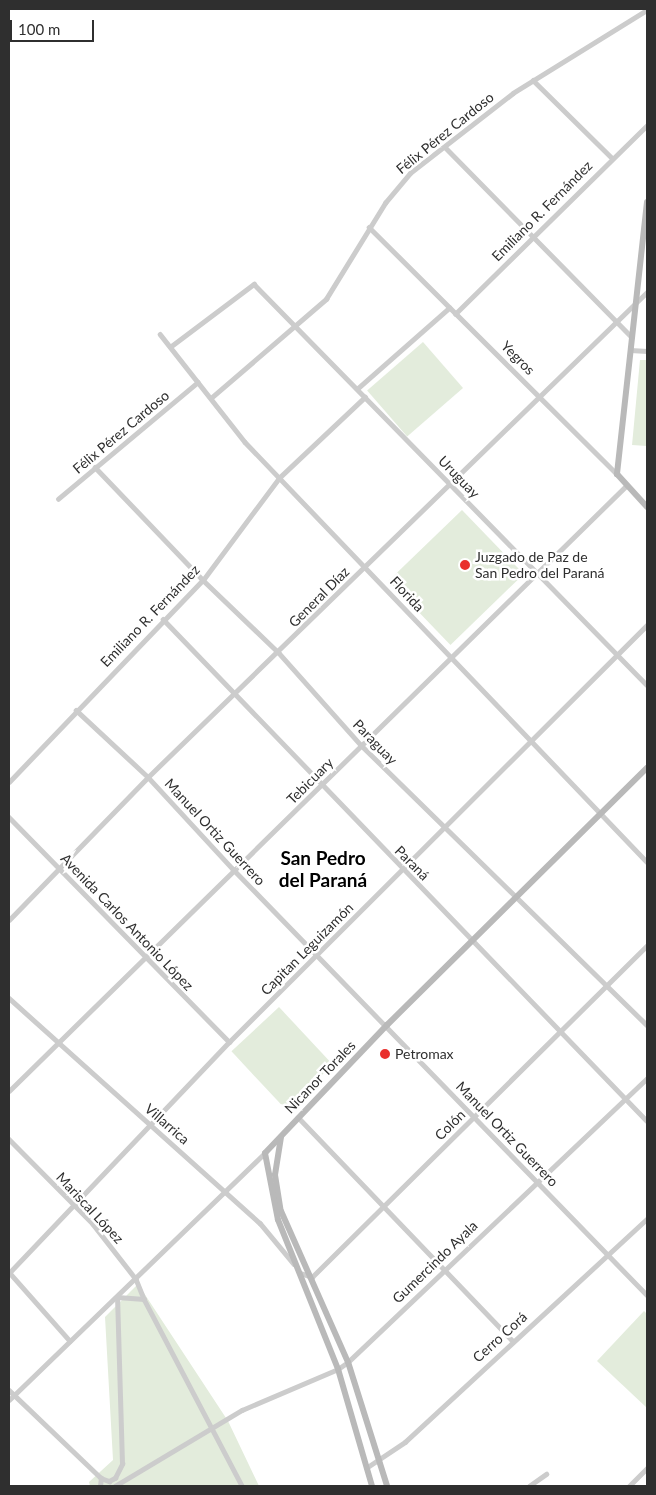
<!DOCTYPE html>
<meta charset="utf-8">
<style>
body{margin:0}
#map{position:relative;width:656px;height:1495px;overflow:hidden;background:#fff;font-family:Lato,sans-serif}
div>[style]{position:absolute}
.green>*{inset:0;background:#e3ecdc;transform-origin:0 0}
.street>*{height:4.5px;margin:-2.25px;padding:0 2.25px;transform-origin:2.25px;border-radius:2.25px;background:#ccc}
.secondary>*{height:6px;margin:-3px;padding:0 3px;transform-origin:3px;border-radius:3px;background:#b9b9b9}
.dots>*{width:14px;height:14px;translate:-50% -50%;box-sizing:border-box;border:2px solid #fff;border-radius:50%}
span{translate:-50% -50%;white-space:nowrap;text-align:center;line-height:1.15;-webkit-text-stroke:5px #fff;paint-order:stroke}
.street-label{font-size:14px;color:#2f2f2f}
.poi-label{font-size:14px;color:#2f2f2f}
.left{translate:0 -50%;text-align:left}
.district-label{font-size:19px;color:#000;font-weight:700}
.frame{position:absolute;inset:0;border:10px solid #2f2f2f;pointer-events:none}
.scale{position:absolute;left:10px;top:20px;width:84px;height:22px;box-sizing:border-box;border:2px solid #2f2f2f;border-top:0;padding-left:6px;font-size:15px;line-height:18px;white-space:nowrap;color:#2f2f2f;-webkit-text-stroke:4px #fff;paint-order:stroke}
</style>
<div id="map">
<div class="green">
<i style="left:423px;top:342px;width:61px;height:74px;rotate:49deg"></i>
<i style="clip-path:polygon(640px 360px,647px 360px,647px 446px,632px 445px)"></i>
<i style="left:462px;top:510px;width:89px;height:102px;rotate:46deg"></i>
<i style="left:279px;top:1007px;width:79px;height:65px;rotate:47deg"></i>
<i style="clip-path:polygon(138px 1284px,228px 1421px,259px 1486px,90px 1486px,89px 1482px,113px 1460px,105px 1317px)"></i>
<i style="clip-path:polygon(644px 1311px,647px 1314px,647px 1408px,597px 1361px)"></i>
</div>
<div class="street">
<i style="left:533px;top:80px;width:111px;rotate:44.6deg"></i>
<i style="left:445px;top:147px;width:265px;rotate:45.5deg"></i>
<i style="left:369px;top:227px;width:350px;rotate:44.9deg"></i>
<i style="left:455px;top:314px;width:269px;rotate:-44.5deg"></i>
<i style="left:160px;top:334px;width:137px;rotate:51.8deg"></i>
<i style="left:245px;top:442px;width:581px;rotate:46.25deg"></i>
<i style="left:170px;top:347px;width:105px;rotate:-36.9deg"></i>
<i style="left:254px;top:284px;width:561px;rotate:45.58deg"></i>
<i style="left:630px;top:350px;width:17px;rotate:3deg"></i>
<i style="left:357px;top:389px;width:123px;rotate:-41.4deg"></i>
<i style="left:211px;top:398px;width:152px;rotate:-40.7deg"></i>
<i style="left:326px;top:299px;width:113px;rotate:-58.4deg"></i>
<i style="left:385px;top:203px;width:39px;rotate:-50deg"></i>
<i style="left:410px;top:173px;width:130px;rotate:-37.8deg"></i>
<i style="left:513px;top:93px;width:158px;rotate:-31.8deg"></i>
<i style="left:95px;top:467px;width:156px;rotate:46.3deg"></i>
<i style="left:203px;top:580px;width:105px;rotate:43.8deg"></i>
<i style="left:279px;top:653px;width:123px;rotate:48.3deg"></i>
<i style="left:361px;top:745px;width:400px;rotate:44.4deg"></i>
<i style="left:58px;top:499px;width:182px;rotate:-39.9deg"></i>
<i style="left:163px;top:619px;width:697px;rotate:46.05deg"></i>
<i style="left:76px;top:710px;width:98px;rotate:42.9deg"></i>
<i style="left:148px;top:777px;width:125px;rotate:47.3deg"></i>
<i style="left:233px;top:869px;width:594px;rotate:45.82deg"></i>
<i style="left:9px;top:782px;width:280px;rotate:-46.2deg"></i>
<i style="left:203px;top:580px;width:127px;rotate:-53.3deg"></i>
<i style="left:279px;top:478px;width:118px;rotate:-43.3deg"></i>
<i style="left:9px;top:817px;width:315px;rotate:45.6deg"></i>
<i style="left:9px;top:920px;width:199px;rotate:-45.8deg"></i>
<i style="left:148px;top:777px;width:696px;rotate:-44.18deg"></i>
<i style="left:9px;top:998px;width:337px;rotate:41.9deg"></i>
<i style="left:260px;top:1223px;width:53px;rotate:50.3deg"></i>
<i style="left:9px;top:1091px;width:864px;rotate:-44.44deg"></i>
<i style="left:298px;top:1117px;width:309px;rotate:46.2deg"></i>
<i style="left:9px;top:1139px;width:120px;rotate:45.3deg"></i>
<i style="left:93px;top:1224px;width:70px;rotate:52deg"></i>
<i style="left:136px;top:1279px;width:22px;rotate:68deg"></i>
<i style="left:9px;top:1272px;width:92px;rotate:48.5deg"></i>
<i style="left:9px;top:1273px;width:319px;rotate:-46.4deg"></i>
<i style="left:229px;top:1042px;width:590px;rotate:-44.93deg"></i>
<i style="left:300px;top:1273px;width:13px;rotate:18deg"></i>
<i style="left:312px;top:1277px;width:471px;rotate:-44.7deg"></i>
<i style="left:9px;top:1390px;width:127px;rotate:43.7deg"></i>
<i style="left:101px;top:1478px;width:9px;rotate:21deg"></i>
<i style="left:109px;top:1481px;width:7px;rotate:-27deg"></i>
<i style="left:115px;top:1478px;width:16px;rotate:-63deg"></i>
<i style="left:122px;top:1464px;width:167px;rotate:-91.7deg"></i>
<i style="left:117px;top:1297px;width:27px;rotate:4deg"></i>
<i style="left:144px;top:1299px;width:211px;rotate:62.3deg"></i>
<i style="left:9px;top:1400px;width:356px;rotate:-44deg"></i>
<i style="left:366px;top:1468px;width:47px;rotate:-33.7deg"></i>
<i style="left:405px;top:1442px;width:329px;rotate:-42.7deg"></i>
<i style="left:100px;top:1486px;width:8px;rotate:-83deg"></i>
<i style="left:115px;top:1486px;width:148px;rotate:-30.9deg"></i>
<i style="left:242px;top:1410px;width:104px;rotate:-23.1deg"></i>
<i style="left:338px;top:1369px;width:12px;rotate:-35deg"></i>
<i style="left:348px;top:1362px;width:412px;rotate:-43.5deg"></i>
<i style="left:529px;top:1486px;width:21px;rotate:-35deg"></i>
<i style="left:629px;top:1486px;width:25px;rotate:-45deg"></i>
</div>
<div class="secondary">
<i style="left:647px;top:202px;width:274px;rotate:96.3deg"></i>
<i style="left:617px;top:474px;width:45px;rotate:47.7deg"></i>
<i style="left:281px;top:1137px;width:38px;rotate:99deg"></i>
<i style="left:275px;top:1175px;width:36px;rotate:81deg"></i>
<i style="left:281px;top:1211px;width:165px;rotate:66.1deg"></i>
<i style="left:348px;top:1362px;width:130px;rotate:72.5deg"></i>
<i style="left:372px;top:1486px;width:122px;rotate:-106.2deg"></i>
<i style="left:338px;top:1369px;width:161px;rotate:-111.9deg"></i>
<i style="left:278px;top:1220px;width:68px;rotate:-101deg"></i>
<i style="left:265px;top:1153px;width:177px;rotate:-46.4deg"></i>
<i style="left:387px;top:1025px;width:366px;rotate:-44.7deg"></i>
</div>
<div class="dots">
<i style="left:465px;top:565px;background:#e9302d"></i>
<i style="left:385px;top:1054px;background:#e9302d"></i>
</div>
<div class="street-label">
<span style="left:445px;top:133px;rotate:-39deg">Félix Pérez Cardoso</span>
<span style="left:542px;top:211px;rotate:-45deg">Emiliano R. Fernández</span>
<span style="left:518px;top:358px;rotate:45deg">Yegros</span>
<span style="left:121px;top:432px;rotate:-40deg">Félix Pérez Cardoso</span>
<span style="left:459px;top:477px;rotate:46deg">Uruguay</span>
<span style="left:407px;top:594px;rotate:47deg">Florida</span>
<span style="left:319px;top:597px;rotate:-45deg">General Díaz</span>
<span style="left:150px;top:616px;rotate:-46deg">Emiliano R. Fernández</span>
<span style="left:375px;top:742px;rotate:46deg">Paraguay</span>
<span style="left:310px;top:781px;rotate:-45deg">Tebicuary</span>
<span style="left:215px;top:832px;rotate:47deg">Manuel Ortiz Guerrero</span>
<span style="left:412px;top:863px;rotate:45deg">Paraná</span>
<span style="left:127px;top:922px;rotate:46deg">Avenida Carlos Antonio López</span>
<span style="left:307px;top:949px;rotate:-45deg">Capitan Leguizamón</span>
<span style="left:320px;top:1077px;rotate:-46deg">Nicanor Torales</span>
<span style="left:167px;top:1124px;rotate:41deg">Villarrica</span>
<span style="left:450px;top:1125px;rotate:-45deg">Colón</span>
<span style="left:507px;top:1134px;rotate:46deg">Manuel Ortiz Guerrero</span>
<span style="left:90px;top:1208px;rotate:47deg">Mariscal López</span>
<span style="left:435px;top:1262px;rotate:-44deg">Gumercindo Ayala</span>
<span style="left:500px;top:1337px;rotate:-42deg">Cerro Corá</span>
</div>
<div class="poi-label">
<span class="left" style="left:475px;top:565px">Juzgado de Paz de<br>San Pedro del Paraná</span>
<span class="left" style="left:395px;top:1054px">Petromax</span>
</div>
<div class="district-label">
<span style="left:323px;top:869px">San Pedro<br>del Paraná</span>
</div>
<div class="frame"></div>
<div class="scale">100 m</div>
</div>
